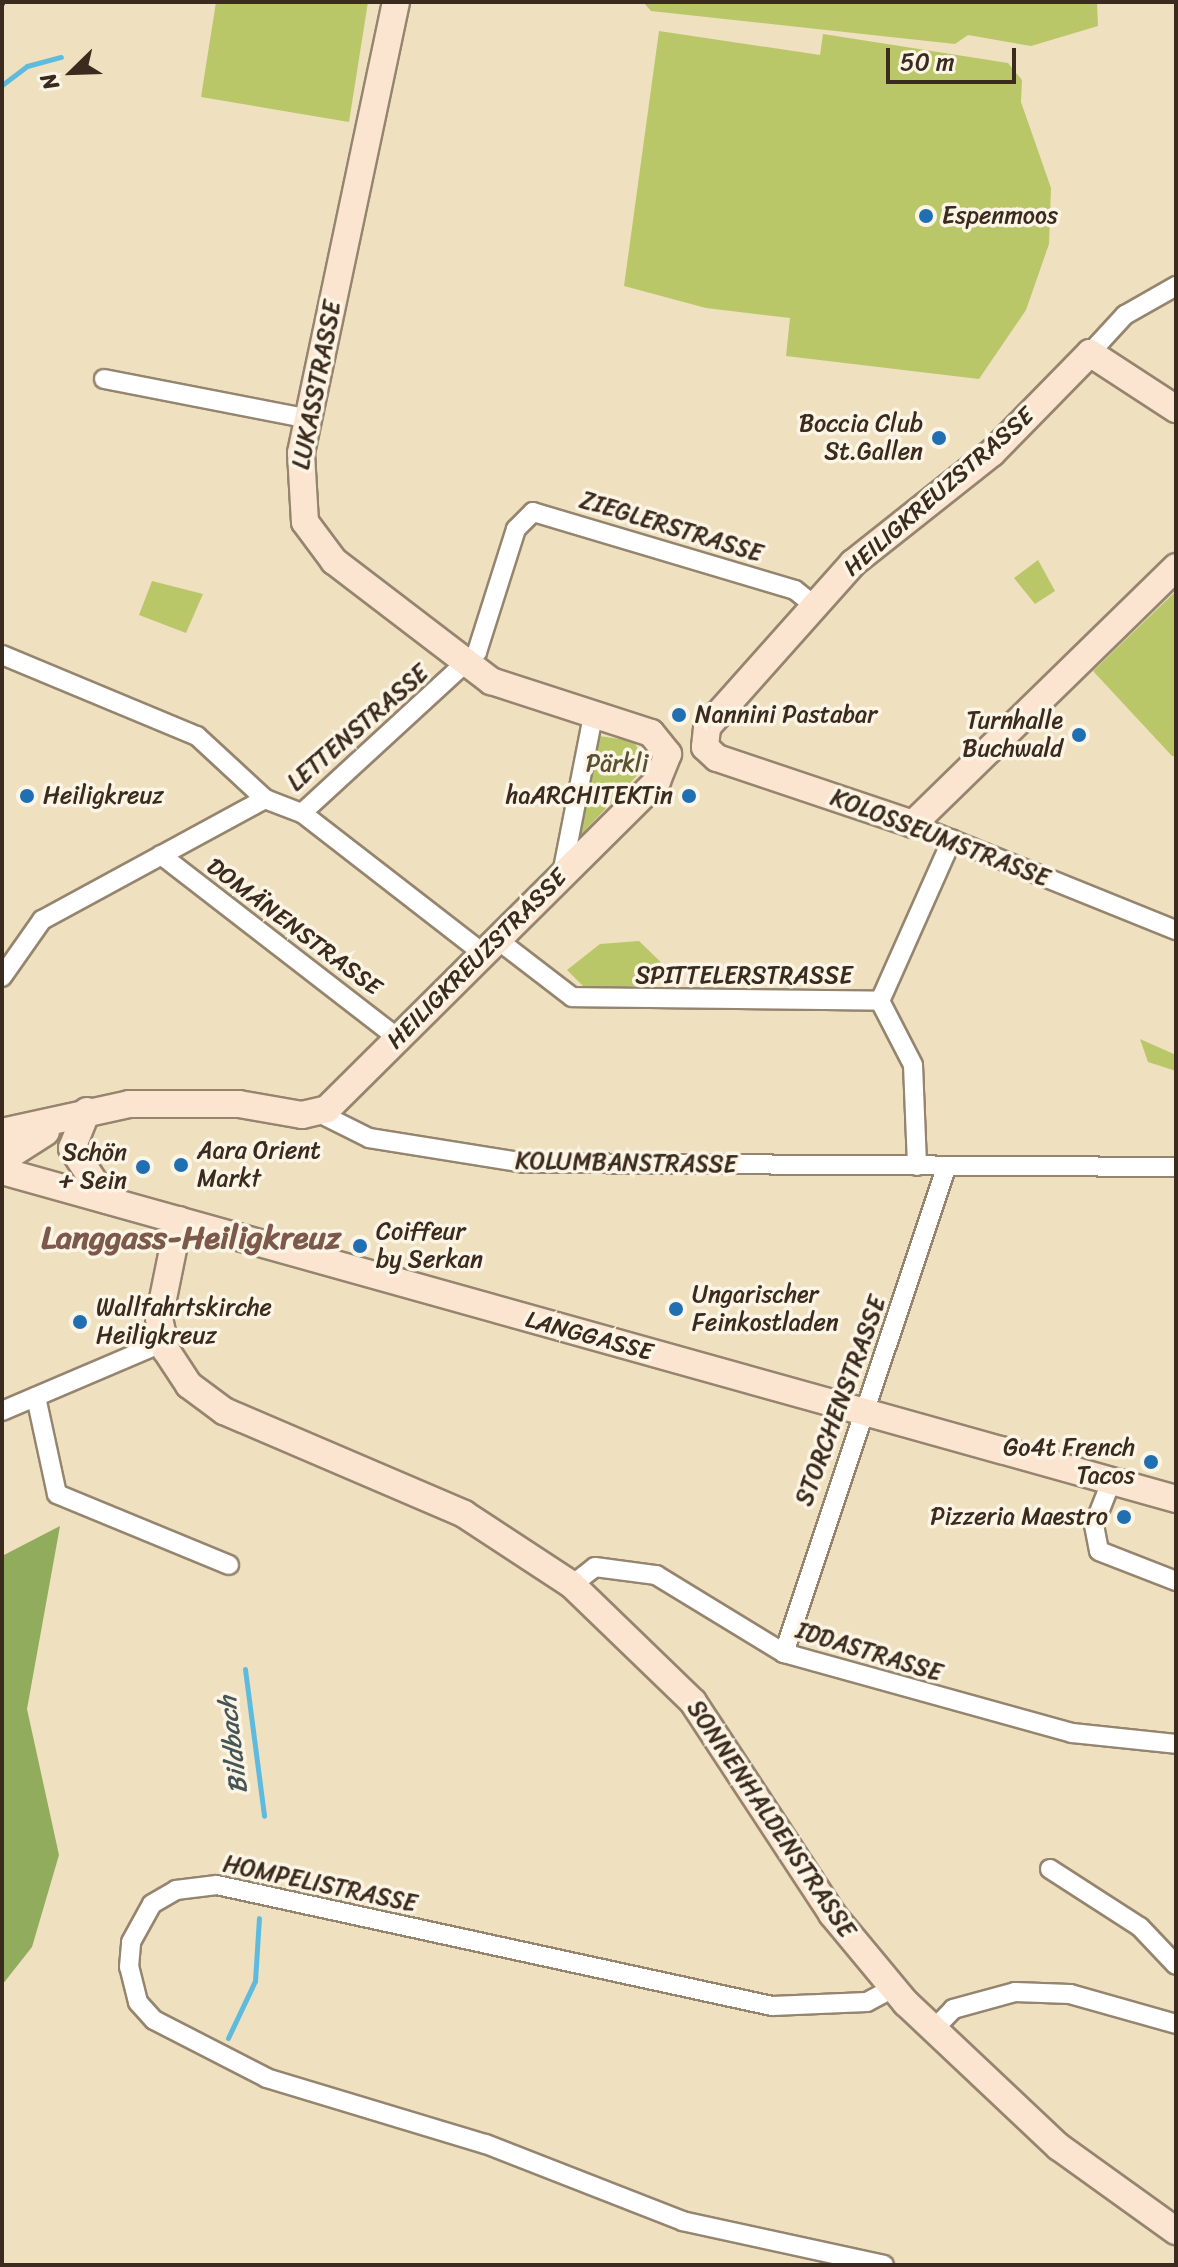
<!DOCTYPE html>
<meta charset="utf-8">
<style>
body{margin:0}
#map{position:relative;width:1178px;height:2267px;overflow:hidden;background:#efe0c0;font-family:Sriracha,sans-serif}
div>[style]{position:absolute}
.green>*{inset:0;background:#b9c769}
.forest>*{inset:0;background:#92ac5d}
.stream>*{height:5px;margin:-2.5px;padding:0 2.5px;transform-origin:2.5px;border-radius:2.5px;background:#5fbbdd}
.roads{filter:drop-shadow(2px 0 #95856f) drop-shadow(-2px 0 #95856f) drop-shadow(0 2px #95856f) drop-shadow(0 -2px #95856f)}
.street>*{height:18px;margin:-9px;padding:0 9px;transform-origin:9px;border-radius:9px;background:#fff}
.secondary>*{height:26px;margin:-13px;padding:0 13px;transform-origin:13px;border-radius:13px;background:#fce5d0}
.rail>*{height:5px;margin-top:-2.5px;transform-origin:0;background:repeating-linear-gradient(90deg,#3b2a1e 0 12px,transparent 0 18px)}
.dots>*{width:22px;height:22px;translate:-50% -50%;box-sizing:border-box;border:4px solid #fcf5e5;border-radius:50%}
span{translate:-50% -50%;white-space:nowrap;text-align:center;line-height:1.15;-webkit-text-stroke:7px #fcf5e5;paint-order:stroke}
.poi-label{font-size:24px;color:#3b2a1e}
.left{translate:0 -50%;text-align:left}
.right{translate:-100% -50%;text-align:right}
.street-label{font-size:24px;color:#3b2a1e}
.park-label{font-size:24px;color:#5a5131}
.water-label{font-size:26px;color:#465657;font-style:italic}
.district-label{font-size:32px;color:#7d594b;font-weight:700}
.frame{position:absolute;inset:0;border:4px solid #3b2a1e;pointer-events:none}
.north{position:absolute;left:32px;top:32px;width:80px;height:80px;-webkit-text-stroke:6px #fcf5e5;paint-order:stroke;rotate:247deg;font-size:22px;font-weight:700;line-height:32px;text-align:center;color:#3b2a1e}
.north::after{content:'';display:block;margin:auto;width:28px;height:36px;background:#3b2a1e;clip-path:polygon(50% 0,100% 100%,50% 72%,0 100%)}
.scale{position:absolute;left:886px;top:48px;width:130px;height:36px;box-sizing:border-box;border:4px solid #3b2a1e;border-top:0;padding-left:10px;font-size:24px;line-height:28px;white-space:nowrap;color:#3b2a1e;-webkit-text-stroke:6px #fcf5e5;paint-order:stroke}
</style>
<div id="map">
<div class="green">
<i style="clip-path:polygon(216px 2px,368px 2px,349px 122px,201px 97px)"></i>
<i style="clip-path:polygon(643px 2px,1097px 2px,1098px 26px,1031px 46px,968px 35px,955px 44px,651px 11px)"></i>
<i style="clip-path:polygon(659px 31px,820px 55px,823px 34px,1008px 63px,1022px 80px,1021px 102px,1051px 188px,1049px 244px,1026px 310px,979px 379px,786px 356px,790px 318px,706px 308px,624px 286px)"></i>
<i style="clip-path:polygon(1038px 560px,1055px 591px,1035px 604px,1014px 578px)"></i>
<i style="clip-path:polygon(152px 581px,203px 594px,186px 633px,139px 615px)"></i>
<i style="clip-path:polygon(1176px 591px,1176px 756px,1172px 756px,1093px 671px)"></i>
<i style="clip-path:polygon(599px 736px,634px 741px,646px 766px,577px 839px)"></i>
<i style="clip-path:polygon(639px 941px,670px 971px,651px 985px,587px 990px,567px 970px,600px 944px)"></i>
<i style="clip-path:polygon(1140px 1039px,1176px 1055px,1176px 1071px,1148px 1062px)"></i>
</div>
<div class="forest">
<i style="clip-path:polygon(60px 1526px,27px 1709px,59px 1855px,32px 1947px,2px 1985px,2px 1556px)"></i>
</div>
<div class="stream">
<i style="left:2px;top:85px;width:31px;rotate:-37deg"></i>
<i style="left:27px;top:66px;width:35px;rotate:-15deg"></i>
<i style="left:245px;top:1669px;width:148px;rotate:82.6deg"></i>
<i style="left:228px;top:2038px;width:63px;rotate:-64.7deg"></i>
<i style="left:255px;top:1981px;width:63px;rotate:-86.4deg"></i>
</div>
<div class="roads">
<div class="street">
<i style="left:1090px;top:353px;width:52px;rotate:-47.4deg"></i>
<i style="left:1125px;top:315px;width:59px;rotate:-29.6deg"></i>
<i style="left:104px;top:379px;width:209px;rotate:11deg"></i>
<i style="left:2px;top:655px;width:211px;rotate:22.6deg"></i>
<i style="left:197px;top:736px;width:93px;rotate:42.8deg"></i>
<i style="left:265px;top:799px;width:40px;rotate:21deg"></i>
<i style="left:302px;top:813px;width:230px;rotate:37.8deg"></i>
<i style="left:302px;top:813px;width:238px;rotate:-42.6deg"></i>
<i style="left:477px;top:652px;width:129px;rotate:-72.4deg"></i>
<i style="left:516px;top:529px;width:24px;rotate:-45deg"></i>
<i style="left:533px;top:512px;width:273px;rotate:16.6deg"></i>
<i style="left:795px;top:590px;width:26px;rotate:39deg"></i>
<i style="left:913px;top:824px;width:284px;rotate:22deg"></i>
<i style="left:161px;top:855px;width:299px;rotate:37.7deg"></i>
<i style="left:562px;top:874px;width:161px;rotate:-78.9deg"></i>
<i style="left:498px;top:940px;width:93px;rotate:37.6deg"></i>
<i style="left:572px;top:997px;width:308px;rotate:0.7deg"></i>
<i style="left:880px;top:1001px;width:177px;rotate:-66deg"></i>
<i style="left:2px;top:977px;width:70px;rotate:-54.9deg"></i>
<i style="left:42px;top:920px;width:254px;rotate:-28.5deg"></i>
<i style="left:880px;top:1001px;width:72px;rotate:62.7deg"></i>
<i style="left:913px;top:1065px;width:101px;rotate:87.7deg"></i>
<i style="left:319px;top:1113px;width:56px;rotate:26.6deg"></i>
<i style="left:369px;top:1138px;width:158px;rotate:9.1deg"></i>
<i style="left:525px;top:1163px;width:651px;rotate:0.35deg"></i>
<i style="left:36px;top:1397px;width:99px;rotate:77.8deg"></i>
<i style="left:57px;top:1494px;width:186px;rotate:22.4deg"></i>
<i style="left:2px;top:1411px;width:176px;rotate:-23.1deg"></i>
<i style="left:1111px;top:1482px;width:46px;rotate:111.6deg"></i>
<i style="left:1094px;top:1525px;width:26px;rotate:79deg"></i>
<i style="left:1099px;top:1551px;width:83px;rotate:21.3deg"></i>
<i style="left:572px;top:1585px;width:29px;rotate:-38deg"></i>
<i style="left:595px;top:1567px;width:62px;rotate:7.5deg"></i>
<i style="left:656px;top:1575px;width:150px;rotate:31.4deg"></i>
<i style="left:784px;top:1653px;width:299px;rotate:15.5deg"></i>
<i style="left:1072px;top:1733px;width:105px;rotate:6deg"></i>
<i style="left:784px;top:1653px;width:511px;rotate:-71.53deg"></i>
<i style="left:1050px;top:1869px;width:107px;rotate:32.8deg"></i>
<i style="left:1140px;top:1927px;width:52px;rotate:46.5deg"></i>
<i style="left:933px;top:2030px;width:29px;rotate:-46deg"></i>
<i style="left:953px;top:2009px;width:64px;rotate:-15.3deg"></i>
<i style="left:1015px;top:1992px;width:55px;rotate:2.1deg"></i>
<i style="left:1070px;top:1994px;width:110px;rotate:15.8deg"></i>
<i style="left:884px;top:2265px;width:206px;rotate:-167.7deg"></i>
<i style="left:683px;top:2221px;width:212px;rotate:-158.7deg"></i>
<i style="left:485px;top:2144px;width:228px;rotate:-163.2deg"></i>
<i style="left:267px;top:2078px;width:127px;rotate:-152.8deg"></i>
<i style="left:154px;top:2020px;width:24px;rotate:-132deg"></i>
<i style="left:138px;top:2002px;width:36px;rotate:-104deg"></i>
<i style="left:129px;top:1967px;width:25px;rotate:-85deg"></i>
<i style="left:131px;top:1942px;width:43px;rotate:-61.1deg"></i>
<i style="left:152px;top:1904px;width:28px;rotate:-30deg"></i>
<i style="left:176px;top:1890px;width:41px;rotate:-7deg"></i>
<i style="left:217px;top:1885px;width:568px;rotate:12.3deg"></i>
<i style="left:772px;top:2006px;width:95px;rotate:-2.4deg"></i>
<i style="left:867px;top:2002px;width:30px;rotate:-28deg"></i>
</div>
<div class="secondary">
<i style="left:396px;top:2px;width:461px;rotate:101.9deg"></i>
<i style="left:301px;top:453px;width:69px;rotate:86.7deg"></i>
<i style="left:305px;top:522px;width:49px;rotate:53.4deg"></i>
<i style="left:334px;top:561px;width:198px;rotate:37.4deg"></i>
<i style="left:491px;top:681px;width:168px;rotate:18deg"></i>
<i style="left:651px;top:733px;width:27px;rotate:51deg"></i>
<i style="left:705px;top:747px;width:20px;rotate:-84deg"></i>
<i style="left:707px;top:727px;width:220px;rotate:-48.3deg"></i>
<i style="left:853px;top:563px;width:177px;rotate:-38.4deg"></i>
<i style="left:992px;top:453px;width:140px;rotate:-45.6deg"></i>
<i style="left:1090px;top:353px;width:103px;rotate:33.1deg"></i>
<i style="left:705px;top:747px;width:16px;rotate:43deg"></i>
<i style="left:717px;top:758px;width:207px;rotate:18.6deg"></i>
<i style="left:913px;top:824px;width:368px;rotate:-44.3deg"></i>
<i style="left:87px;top:1111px;width:40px;rotate:112deg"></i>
<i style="left:72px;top:1148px;width:62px;rotate:56.8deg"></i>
<i style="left:2px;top:1132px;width:130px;rotate:-12.4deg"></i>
<i style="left:129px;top:1104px;width:110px"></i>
<i style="left:239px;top:1104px;width:64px;rotate:9.9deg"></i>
<i style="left:302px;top:1115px;width:26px;rotate:-13deg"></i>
<i style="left:327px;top:1109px;width:465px;rotate:-44.8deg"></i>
<i style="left:657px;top:781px;width:29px;rotate:-68deg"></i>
<i style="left:2px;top:1160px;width:52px;rotate:-32.5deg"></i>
<i style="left:2px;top:1171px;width:1219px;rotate:15.61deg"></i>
<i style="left:179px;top:1220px;width:100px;rotate:101.5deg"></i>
<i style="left:159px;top:1318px;width:33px;rotate:78deg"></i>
<i style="left:166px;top:1350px;width:42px;rotate:56.7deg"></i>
<i style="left:189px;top:1385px;width:44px;rotate:36.6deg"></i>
<i style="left:224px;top:1411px;width:261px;rotate:23.2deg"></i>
<i style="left:464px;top:1514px;width:129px;rotate:33.3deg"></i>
<i style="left:572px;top:1585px;width:168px;rotate:44deg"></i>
<i style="left:693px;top:1702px;width:254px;rotate:56.7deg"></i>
<i style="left:832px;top:1914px;width:116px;rotate:50.3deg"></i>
<i style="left:906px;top:2003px;width:210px;rotate:43.3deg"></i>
<i style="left:1059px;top:2147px;width:144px;rotate:35.7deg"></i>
</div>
</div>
<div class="rail">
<i style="left:2px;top:4px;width:2px;rotate:-63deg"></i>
</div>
<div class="dots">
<i style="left:926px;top:216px;background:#1f6fb2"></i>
<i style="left:939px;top:438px;background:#1f6fb2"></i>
<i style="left:679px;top:715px;background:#1f6fb2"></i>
<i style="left:1079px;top:735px;background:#1f6fb2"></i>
<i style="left:27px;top:796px;background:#1f6fb2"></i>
<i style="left:689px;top:796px;background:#1f6fb2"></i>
<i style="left:181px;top:1165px;background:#1f6fb2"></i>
<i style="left:143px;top:1167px;background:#1f6fb2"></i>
<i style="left:360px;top:1246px;background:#1f6fb2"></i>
<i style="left:676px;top:1309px;background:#1f6fb2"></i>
<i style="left:80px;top:1322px;background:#1f6fb2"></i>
<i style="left:1151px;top:1462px;background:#1f6fb2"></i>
<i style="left:1124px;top:1517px;background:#1f6fb2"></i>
</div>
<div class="poi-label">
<span class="left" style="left:942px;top:216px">Espenmoos</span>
<span class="right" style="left:923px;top:438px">Boccia Club<br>St.Gallen</span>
<span class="left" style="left:695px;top:715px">Nannini Pastabar</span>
<span class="right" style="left:1063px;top:735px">Turnhalle<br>Buchwald</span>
<span class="left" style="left:43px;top:796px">Heiligkreuz</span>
<span class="right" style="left:673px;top:796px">haARCHITEKTin</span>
<span class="left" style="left:197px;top:1165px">Aara Orient<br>Markt</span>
<span class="right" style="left:127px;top:1167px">Schön<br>+ Sein</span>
<span class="left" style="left:376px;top:1246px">Coiffeur<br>by Serkan</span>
<span class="left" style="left:692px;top:1309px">Ungarischer<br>Feinkostladen</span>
<span class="left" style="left:96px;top:1322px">Wallfahrtskirche<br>Heiligkreuz</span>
<span class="right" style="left:1135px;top:1462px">Go4t French<br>Tacos</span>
<span class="right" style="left:1108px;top:1517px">Pizzeria Maestro</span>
</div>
<div class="street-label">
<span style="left:317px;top:385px;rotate:-79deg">LUKASSTRASSE</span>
<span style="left:939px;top:492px;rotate:-41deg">HEILIGKREUZSTRASSE</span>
<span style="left:671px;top:527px;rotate:17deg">ZIEGLERSTRASSE</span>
<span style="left:358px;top:728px;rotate:-41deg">LETTENSTRASSE</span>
<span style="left:940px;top:838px;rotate:21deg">KOLOSSEUMSTRASSE</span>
<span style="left:294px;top:927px;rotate:37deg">DOMÄNENSTRASSE</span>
<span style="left:477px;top:959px;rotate:-45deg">HEILIGKREUZSTRASSE</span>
<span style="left:744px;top:976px">SPITTELERSTRASSE</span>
<span style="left:626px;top:1163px;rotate:1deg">KOLUMBANSTRASSE</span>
<span style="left:589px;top:1336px;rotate:15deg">LANGGASSE</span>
<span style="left:841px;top:1401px;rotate:-70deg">STORCHENSTRASSE</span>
<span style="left:869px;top:1652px;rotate:17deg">IDDASTRASSE</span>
<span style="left:771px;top:1819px;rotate:56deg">SONNENHALDENSTRASSE</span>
<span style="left:320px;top:1884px;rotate:12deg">HOMPELISTRASSE</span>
</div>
<div class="park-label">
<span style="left:617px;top:764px">Pärkli</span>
</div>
<div class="water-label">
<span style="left:233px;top:1745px;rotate:-97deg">Bildbach</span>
</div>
<div class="district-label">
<span style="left:191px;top:1238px">Langgass-Heiligkreuz</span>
</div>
<div class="frame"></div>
<div class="north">N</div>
<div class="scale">50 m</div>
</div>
